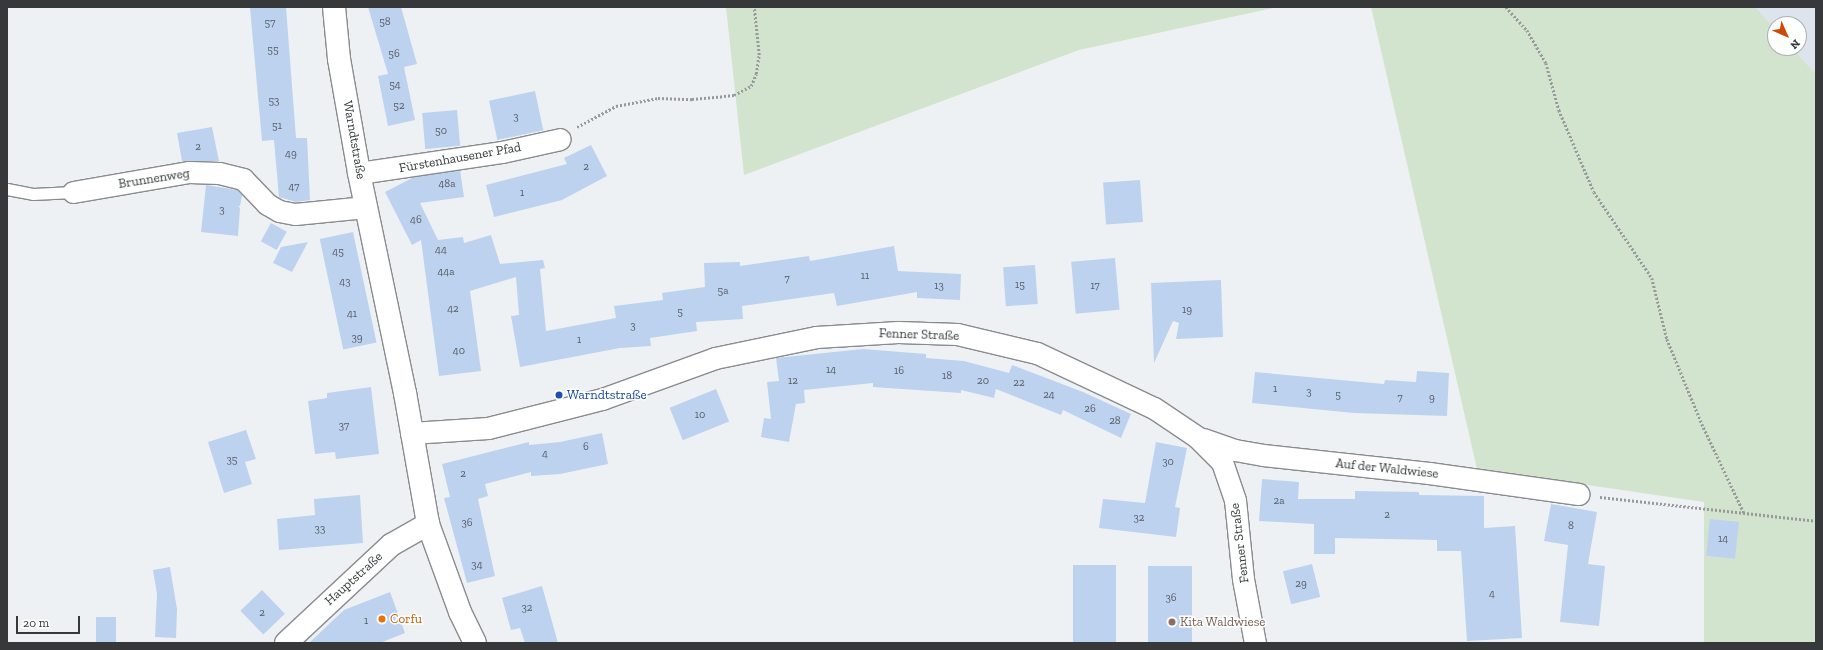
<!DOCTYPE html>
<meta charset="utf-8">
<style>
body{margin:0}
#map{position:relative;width:1823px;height:650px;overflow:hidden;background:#eef1f4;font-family:"Zilla Slab",serif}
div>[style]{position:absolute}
.built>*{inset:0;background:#dde4ee}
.green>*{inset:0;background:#d2e3ce}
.building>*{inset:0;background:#bdd2ef;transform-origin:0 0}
.path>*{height:2.5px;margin-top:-1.25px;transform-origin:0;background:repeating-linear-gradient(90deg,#97999b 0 2px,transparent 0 4px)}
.roads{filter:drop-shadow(1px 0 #898b8e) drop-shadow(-1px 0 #898b8e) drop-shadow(0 1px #898b8e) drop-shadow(0 -1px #898b8e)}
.service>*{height:11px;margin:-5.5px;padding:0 5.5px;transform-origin:5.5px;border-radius:5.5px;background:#fff}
.minor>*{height:21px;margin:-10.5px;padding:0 10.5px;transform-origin:10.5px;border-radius:10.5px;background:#fff}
.tertiary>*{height:22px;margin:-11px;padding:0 11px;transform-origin:11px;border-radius:11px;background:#fff}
.secondary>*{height:22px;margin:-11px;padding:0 11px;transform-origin:11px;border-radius:11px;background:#fff}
.dots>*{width:11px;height:11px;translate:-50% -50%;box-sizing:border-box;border:2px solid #fdfefe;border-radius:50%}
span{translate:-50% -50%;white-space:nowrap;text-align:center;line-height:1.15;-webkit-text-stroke:3px #fdfefe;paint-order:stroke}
.number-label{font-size:11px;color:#585e66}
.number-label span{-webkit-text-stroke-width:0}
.street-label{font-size:13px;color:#373839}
.transit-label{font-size:13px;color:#164399}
.left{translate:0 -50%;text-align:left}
.food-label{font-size:13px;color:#c56008}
.education-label{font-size:13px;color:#785e54}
.frame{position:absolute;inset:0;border:8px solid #373839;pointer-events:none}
.north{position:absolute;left:1767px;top:16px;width:40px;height:40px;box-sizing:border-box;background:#fdfefe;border:1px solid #aeafaf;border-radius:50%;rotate:135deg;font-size:11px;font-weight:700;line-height:16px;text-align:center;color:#373839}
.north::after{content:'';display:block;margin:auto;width:14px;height:18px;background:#ce4808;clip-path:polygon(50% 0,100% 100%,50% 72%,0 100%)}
.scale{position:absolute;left:16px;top:616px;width:64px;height:18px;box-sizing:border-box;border:2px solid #373839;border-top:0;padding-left:5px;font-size:12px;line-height:14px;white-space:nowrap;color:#373839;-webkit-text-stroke:3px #fdfefe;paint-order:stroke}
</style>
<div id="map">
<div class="built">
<i style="clip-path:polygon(1755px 7px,1816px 7px,1816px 74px,1792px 48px,1799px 48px,1799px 24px,1775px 24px,1775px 29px)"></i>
</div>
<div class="green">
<i style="clip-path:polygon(726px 7px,1278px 7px,1079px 50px,744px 175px)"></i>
<i style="clip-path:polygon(1371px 7px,1755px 7px,1775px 29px,1775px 48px,1792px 48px,1816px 74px,1816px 643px,1704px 643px,1704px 502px,1477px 469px)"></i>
</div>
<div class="building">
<i style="clip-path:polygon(286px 7px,296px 138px,307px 138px,310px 200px,296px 202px,279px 197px,274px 140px,262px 141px,250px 8px)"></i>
<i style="clip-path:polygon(368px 7px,401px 7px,417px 64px,404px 67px,415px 120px,388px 126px,378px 76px,388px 74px)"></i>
<i style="left:535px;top:91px;width:40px;height:47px;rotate:78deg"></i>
<i style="left:457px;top:110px;width:36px;height:35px;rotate:85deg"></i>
<i style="clip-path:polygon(212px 127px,219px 161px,182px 161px,177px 133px)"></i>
<i style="clip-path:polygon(591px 145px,607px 176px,562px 200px,494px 217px,486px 185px,567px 164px,564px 158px)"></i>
<i style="clip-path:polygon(460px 170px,464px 197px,420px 203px,438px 240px,463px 237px,464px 243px,491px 235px,500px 264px,543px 260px,545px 268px,540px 269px,546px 331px,616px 318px,614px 306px,663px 300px,662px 293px,705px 287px,704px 263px,740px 262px,740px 266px,809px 256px,810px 261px,894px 246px,898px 271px,961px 274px,960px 300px,917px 298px,917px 292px,837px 306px,834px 293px,742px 306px,743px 319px,696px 322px,697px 331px,650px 338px,651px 346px,620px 348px,520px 367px,511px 316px,519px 315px,516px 277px,470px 291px,481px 371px,439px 376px,421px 240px,412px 245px,385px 192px,414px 177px)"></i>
<i style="left:1140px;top:180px;width:42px;height:37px;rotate:86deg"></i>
<i style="clip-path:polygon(206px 185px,237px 190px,242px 195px,240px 206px,238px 206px,240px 208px,238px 236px,201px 232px)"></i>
<i style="left:271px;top:223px;width:18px;height:21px;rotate:29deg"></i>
<i style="left:353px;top:232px;width:113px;height:34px;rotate:78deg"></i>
<i style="clip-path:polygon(308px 242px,292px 272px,273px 263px,281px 247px)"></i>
<i style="left:1115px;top:258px;width:52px;height:44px;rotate:85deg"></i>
<i style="left:1035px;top:265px;width:39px;height:32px;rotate:86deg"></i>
<i style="clip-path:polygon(1221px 280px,1223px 337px,1176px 339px,1179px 323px,1173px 321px,1154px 363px,1151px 283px)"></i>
<i style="clip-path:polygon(863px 349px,926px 354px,926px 358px,964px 361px,1009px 373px,1012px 365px,1083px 392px,1131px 414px,1121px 438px,1063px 410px,1061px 415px,996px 389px,994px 398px,961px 390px,961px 393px,873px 387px,873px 383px,804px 390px,805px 403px,796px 404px,789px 442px,761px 437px,764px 418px,771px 419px,767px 382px,779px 381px,776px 358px)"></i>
<i style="clip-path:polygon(1417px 371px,1449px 373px,1447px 416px,1354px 413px,1252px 403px,1255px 372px,1384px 384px,1385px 380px,1416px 382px)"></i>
<i style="clip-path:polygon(371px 387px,379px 454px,336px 459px,335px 452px,315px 454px,308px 401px,327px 398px,327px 393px)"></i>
<i style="left:716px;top:389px;width:35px;height:50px;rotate:68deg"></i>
<i style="clip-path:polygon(246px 430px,256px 459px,245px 462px,252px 484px,224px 493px,208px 442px)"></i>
<i style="clip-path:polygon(602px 433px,608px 464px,560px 474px,531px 476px,531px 472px,485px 484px,488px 496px,478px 499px,495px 576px,467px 583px,444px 498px,450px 497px,442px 464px,529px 442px,529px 445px,560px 442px)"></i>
<i style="clip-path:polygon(1156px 442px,1187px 448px,1175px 507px,1180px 508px,1176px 537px,1099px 528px,1103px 499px,1145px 503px)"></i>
<i style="clip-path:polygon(1262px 479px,1299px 482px,1298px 499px,1355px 499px,1355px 491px,1419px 492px,1419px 495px,1484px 496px,1484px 528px,1515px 526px,1522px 638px,1467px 641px,1461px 551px,1437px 551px,1437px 540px,1335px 538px,1335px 554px,1314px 554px,1314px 524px,1259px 521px)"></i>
<i style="clip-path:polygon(360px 495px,363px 543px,279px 550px,277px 519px,315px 515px,314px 499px)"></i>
<i style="clip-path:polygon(1551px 504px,1597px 512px,1588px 564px,1605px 566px,1599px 626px,1560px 622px,1568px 545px,1544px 541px)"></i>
<i style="left:1710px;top:519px;width:29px;height:37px;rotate:6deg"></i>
<i style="left:1312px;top:564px;width:34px;height:30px;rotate:76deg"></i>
<i style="left:1073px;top:565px;width:43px;height:78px"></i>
<i style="left:1148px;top:566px;width:44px;height:77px"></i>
<i style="clip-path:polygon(170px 567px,177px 609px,176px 638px,155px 637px,157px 594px,153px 570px)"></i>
<i style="clip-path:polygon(542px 586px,558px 643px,525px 643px,520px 628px,511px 630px,502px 598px)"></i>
<i style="left:262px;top:590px;width:33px;height:30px;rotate:46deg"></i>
<i style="clip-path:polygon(390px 592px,405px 633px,380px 643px,309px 643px,344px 610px)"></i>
<i style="left:96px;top:617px;width:20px;height:26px"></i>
</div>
<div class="path">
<i style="left:1506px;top:7px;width:31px;rotate:48deg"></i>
<i style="left:1527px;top:30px;width:38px;rotate:60deg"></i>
<i style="left:1546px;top:63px;width:49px;rotate:74.5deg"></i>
<i style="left:1559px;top:110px;width:89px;rotate:66.9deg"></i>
<i style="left:1594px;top:192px;width:104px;rotate:56deg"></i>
<i style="left:1652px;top:278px;width:63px;rotate:76.2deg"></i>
<i style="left:1667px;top:339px;width:92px;rotate:67.6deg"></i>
<i style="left:1702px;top:424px;width:98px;rotate:64.7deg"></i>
<i style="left:577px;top:127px;width:44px;rotate:-28.3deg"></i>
<i style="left:616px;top:106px;width:43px;rotate:-10.8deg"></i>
<i style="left:658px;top:98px;width:34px;rotate:2deg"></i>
<i style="left:692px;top:99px;width:32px;rotate:-5deg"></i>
<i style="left:724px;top:96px;width:10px;rotate:-6deg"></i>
<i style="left:734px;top:95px;width:19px;rotate:-28deg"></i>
<i style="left:751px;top:86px;width:13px;rotate:-67deg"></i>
<i style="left:756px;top:74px;width:19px;rotate:-81deg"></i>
<i style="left:759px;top:55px;width:48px;rotate:-95.9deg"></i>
<i style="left:1600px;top:497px;width:217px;rotate:6.3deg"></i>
</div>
<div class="roads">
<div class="service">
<i style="left:7px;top:189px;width:26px;rotate:11deg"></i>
<i style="left:33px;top:194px;width:40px;rotate:-2.9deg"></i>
</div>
<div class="minor">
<i style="left:359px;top:173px;width:145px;rotate:-8.4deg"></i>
<i style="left:502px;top:152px;width:59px;rotate:-12.6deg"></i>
<i style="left:73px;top:192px;width:118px;rotate:-9.8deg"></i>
<i style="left:189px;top:172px;width:30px;rotate:2deg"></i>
<i style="left:219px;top:173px;width:25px;rotate:14deg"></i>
<i style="left:243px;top:179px;width:35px;rotate:46deg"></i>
<i style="left:267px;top:204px;width:14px;rotate:30deg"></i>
<i style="left:279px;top:211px;width:16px;rotate:11deg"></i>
<i style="left:295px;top:214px;width:71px;rotate:-5.6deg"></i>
<i style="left:411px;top:433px;width:77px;rotate:-3.7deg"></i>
<i style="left:488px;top:428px;width:118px;rotate:-14.3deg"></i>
<i style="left:602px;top:399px;width:120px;rotate:-19.9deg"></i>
<i style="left:715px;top:358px;width:103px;rotate:-11.7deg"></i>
<i style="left:816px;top:337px;width:82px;rotate:-3.5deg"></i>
<i style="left:898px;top:332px;width:59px;rotate:1.9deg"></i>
<i style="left:957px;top:334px;width:82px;rotate:13.4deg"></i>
<i style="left:1037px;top:353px;width:129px;rotate:25.2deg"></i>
<i style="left:1154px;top:408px;width:52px;rotate:34deg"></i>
<i style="left:1197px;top:437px;width:35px;rotate:45deg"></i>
<i style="left:1222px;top:462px;width:40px;rotate:71.1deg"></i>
<i style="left:1235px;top:500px;width:79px;rotate:84.2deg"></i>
<i style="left:1243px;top:579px;width:65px;rotate:79.4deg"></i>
<i style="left:1203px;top:439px;width:34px;rotate:19deg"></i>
<i style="left:1235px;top:450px;width:28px;rotate:10deg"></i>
<i style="left:1263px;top:455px;width:167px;rotate:6.2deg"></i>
<i style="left:1429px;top:473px;width:151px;rotate:8deg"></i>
</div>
<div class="tertiary">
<i style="left:286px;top:643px;width:144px;rotate:-43deg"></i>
<i style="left:391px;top:545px;width:43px;rotate:-29.6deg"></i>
</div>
<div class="secondary">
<i style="left:334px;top:7px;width:52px;rotate:84.5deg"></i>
<i style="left:339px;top:59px;width:116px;rotate:80deg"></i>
<i style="left:359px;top:173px;width:225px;rotate:78.2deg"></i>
<i style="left:405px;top:393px;width:133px;rotate:80deg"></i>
<i style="left:428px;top:524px;width:94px;rotate:70deg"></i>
<i style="left:460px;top:612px;width:34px;rotate:64deg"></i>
</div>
</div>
<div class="dots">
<i style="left:559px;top:395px;background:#1a4fb4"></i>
<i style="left:382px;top:619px;background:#e8710a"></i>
<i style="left:1172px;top:622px;background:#8d6e63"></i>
</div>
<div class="number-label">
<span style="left:385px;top:22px">58</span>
<span style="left:270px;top:23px">57</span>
<span style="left:273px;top:50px">55</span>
<span style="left:394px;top:54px">56</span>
<span style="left:395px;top:85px">54</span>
<span style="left:274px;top:101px">53</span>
<span style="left:399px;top:106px">52</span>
<span style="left:516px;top:117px">3</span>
<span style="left:277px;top:126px">51</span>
<span style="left:441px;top:131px">50</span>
<span style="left:198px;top:147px">2</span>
<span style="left:291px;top:154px">49</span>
<span style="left:586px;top:167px">2</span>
<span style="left:447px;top:184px">48a</span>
<span style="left:294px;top:187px">47</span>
<span style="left:522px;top:193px">1</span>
<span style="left:222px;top:210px">3</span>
<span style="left:416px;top:220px">46</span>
<span style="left:441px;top:250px">44</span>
<span style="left:338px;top:252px">45</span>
<span style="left:446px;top:272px">44a</span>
<span style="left:865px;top:276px">11</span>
<span style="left:787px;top:279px">7</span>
<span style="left:345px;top:282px">43</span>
<span style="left:1020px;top:285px">15</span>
<span style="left:939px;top:286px">13</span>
<span style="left:1095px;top:286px">17</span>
<span style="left:723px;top:291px">5a</span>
<span style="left:453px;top:309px">42</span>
<span style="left:1187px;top:310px">19</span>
<span style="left:680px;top:312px">5</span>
<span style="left:352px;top:314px">41</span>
<span style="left:633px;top:326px">3</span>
<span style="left:357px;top:338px">39</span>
<span style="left:579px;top:340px">1</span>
<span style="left:459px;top:351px">40</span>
<span style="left:831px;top:370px">14</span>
<span style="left:899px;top:371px">16</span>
<span style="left:947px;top:376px">18</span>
<span style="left:793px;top:381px">12</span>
<span style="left:983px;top:381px">20</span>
<span style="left:1019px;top:383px">22</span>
<span style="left:1275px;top:389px">1</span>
<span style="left:1309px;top:392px">3</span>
<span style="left:1049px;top:395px">24</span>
<span style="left:1338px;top:395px">5</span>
<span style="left:1400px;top:398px">7</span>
<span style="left:1432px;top:398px">9</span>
<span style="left:1090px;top:409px">26</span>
<span style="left:700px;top:415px">10</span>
<span style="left:1115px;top:421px">28</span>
<span style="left:344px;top:426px">37</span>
<span style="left:586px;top:447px">6</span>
<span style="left:545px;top:454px">4</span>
<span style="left:232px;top:460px">35</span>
<span style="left:1168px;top:462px">30</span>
<span style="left:463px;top:474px">2</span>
<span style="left:1279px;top:501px">2a</span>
<span style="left:1387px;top:515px">2</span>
<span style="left:1139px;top:518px">32</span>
<span style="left:467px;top:523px">36</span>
<span style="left:1571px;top:526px">8</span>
<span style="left:320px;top:529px">33</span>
<span style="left:1723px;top:539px">14</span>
<span style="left:477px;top:565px">34</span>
<span style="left:1301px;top:584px">29</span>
<span style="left:1492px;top:594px">4</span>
<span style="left:1171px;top:598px">36</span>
<span style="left:527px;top:608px">32</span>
<span style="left:262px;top:613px">2</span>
<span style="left:366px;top:621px">1</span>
</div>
<div class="street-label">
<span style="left:354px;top:140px;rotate:80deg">Warndtstraße</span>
<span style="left:460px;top:158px;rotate:-10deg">Fürstenhausener Pfad</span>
<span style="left:154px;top:179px;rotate:-9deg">Brunnenweg</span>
<span style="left:919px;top:335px;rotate:2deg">Fenner Straße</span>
<span style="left:1387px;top:469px;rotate:6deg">Auf der Waldwiese</span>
<span style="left:1240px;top:543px;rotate:-97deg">Fenner Straße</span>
<span style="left:354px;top:579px;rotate:-42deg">Hauptstraße</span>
</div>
<div class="transit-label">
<span class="left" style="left:567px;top:395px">Warndtstraße</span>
</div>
<div class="food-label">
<span class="left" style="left:390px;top:619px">Corfu</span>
</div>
<div class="education-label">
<span class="left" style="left:1180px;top:622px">Kita Waldwiese</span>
</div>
<div class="frame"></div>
<div class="north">N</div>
<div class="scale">20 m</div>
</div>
